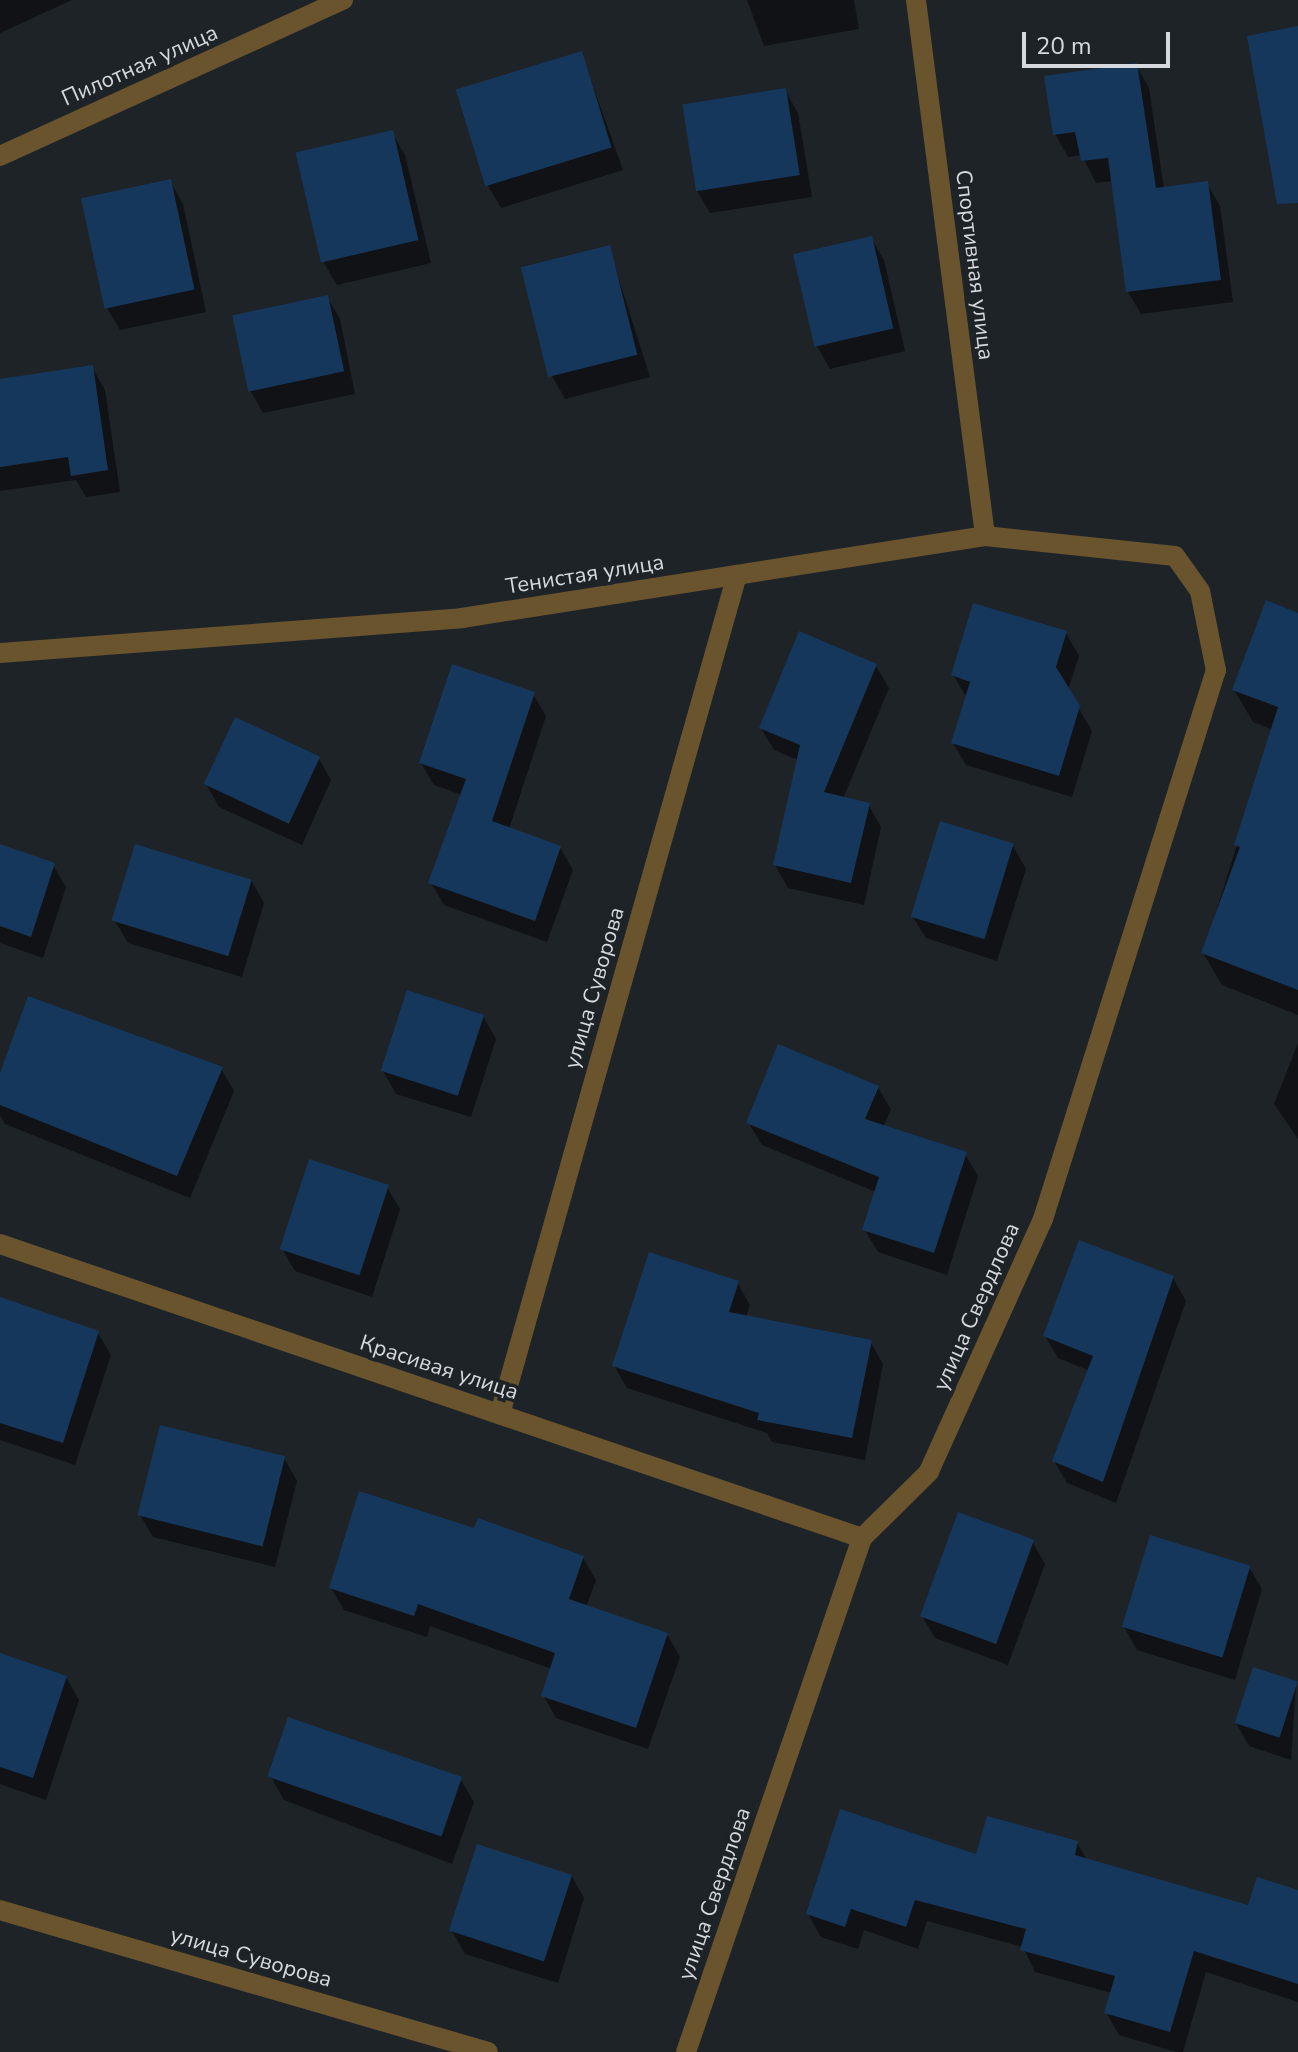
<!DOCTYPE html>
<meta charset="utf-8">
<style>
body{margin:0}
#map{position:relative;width:1298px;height:2052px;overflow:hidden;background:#1e2328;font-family:"Nunito Sans",sans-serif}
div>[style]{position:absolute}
.shadow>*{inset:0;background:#0007}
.building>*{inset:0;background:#16375c;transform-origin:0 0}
.minor>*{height:20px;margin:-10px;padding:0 10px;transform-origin:10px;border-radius:10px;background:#69542e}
span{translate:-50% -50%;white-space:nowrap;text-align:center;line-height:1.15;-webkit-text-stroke:7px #1e2328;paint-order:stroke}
.street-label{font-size:22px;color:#d5d9dd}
.scale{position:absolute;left:1022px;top:32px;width:148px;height:36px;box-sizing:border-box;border:4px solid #d5d9dd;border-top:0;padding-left:10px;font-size:24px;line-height:28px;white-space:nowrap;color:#d5d9dd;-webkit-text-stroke:6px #1e2328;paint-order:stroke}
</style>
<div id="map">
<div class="shadow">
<i style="clip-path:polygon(0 0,72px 0,0 33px)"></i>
<i style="clip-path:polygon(747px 0,854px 0,859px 29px,764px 46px)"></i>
<i style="clip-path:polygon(581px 53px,623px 170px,501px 208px,488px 186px)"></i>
<i style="clip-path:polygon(1136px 65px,1149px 88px,1164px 189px,1207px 183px,1220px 206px,1233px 302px,1141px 314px,1128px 292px,1113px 181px,1096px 183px,1082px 155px,1068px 157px,1055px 134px)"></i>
<i style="clip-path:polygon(785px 90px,798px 113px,812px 197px,710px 213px,697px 191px,684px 106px)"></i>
<i style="clip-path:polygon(392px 133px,405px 155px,431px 263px,337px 285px,324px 263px)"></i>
<i style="clip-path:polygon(170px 181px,183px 204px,206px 312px,120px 330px,107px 308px)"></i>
<i style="clip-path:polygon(871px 238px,884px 260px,905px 351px,830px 369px,817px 346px)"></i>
<i style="clip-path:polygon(609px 248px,650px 377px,565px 399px,552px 376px)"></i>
<i style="clip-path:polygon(327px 297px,340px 319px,355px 394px,263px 413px,250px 390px)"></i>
<i style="clip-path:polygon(92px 367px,105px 390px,120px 492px,86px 497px,76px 480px,0 491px,0 381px)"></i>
<i style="clip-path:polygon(1298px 615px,1298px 1015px,1222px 985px,1203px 953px,1273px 730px,1253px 722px,1234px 690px)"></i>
<i style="clip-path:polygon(1066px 633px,1079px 656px,1068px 690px,1092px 731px,1072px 797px,966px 765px,953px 743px,967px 698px,953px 675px)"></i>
<i style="clip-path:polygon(876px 666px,889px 688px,843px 799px,868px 804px,881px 827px,864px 905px,788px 888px,775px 865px,798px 760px,774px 750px,761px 728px)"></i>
<i style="clip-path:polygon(533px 694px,546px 716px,509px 829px,560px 848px,573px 870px,547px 942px,444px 905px,431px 883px,462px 795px,434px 785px,421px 763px)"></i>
<i style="clip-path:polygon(318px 757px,331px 780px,302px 845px,219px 807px,206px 784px)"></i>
<i style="clip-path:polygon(1013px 846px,1026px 869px,997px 961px,926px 938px,912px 916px)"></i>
<i style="clip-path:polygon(0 847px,53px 865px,66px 887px,43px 958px,0 943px)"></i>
<i style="clip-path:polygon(251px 880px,264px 903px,242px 977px,128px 943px,115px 921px)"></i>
<i style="clip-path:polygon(483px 1016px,496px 1039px,471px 1117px,396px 1094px,383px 1071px)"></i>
<i style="clip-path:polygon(1298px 1043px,1298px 1139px,1274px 1104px)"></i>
<i style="clip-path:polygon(221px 1069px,234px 1091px,190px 1198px,5px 1124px,0 1115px,0 1079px)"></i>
<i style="clip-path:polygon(878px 1087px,891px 1110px,883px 1127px,965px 1154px,978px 1176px,947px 1275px,878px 1252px,864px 1229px,876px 1192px,762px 1145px,748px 1122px)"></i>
<i style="clip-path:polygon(387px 1187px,400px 1209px,372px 1297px,295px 1271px,282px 1249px)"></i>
<i style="clip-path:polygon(1173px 1278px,1186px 1301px,1116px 1503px,1067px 1483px,1054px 1461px,1090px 1371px,1058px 1358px,1045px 1336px)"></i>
<i style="clip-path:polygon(737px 1282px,750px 1305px,746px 1317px,870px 1341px,883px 1364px,865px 1460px,772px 1442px,767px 1433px,627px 1388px,614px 1366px)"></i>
<i style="clip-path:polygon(0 1300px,98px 1333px,111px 1355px,75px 1465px,0 1440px)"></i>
<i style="clip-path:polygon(284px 1458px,297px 1481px,275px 1567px,153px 1537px,140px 1515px)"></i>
<i style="clip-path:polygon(1032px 1541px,1045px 1564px,1008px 1665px,935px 1638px,922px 1616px)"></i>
<i style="clip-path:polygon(583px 1558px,596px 1580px,586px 1607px,667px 1634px,680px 1657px,648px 1749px,556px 1718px,543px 1695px,552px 1669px,430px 1626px,427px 1637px,344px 1610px,331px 1588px)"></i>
<i style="clip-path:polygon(1249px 1567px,1262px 1589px,1235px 1680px,1137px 1650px,1124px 1627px)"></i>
<i style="clip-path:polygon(0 1656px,66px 1677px,79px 1700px,46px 1800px,0 1784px)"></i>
<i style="clip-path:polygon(1296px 1684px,1291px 1760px,1249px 1746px,1236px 1723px)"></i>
<i style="clip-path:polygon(271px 1777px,461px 1780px,474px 1802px,452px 1864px,284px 1800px)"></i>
<i style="clip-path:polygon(1077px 1843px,1087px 1860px,1249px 1907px,1298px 1893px,1298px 2002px,1206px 1972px,1183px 2052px,1176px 2052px,1119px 2035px,1106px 2012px,1112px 1993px,1035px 1972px,1023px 1947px,927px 1921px,918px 1949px,864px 1930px,858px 1949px,821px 1937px,808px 1914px,978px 1857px)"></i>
<i style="clip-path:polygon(571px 1875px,584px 1898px,558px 1983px,465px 1954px,452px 1931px)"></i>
</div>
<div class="building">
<i style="clip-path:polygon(1298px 26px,1298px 203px,1277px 204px,1247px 36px)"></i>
<i style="left:582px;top:51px;width:101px;height:132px;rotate:73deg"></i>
<i style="clip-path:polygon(1137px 63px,1156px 188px,1208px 181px,1221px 280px,1126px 292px,1108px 158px,1081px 161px,1075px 132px,1053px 135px,1044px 76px)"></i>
<i style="left:786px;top:88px;width:88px;height:105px;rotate:81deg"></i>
<i style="left:393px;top:130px;width:113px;height:100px;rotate:77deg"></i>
<i style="left:171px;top:179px;width:113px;height:92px;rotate:78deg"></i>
<i style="left:872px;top:236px;width:95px;height:81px;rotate:77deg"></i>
<i style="left:610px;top:245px;width:113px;height:92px;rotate:76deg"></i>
<i style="left:328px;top:295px;width:78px;height:98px;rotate:78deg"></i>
<i style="clip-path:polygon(93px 365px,108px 470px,71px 476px,68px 457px,0 467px,0 379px)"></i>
<i style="clip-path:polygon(1266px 600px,1298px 613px,1298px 990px,1201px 953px,1240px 847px,1234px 845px,1278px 707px,1232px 690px)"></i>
<i style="clip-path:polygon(973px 603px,1067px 631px,1056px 667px,1080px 706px,1059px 776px,951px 743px,970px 682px,951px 675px)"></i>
<i style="clip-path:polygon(799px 631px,877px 664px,824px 792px,870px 803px,851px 883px,773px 865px,800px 745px,759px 728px)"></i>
<i style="clip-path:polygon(452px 664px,535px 692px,492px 821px,561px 846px,535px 921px,428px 883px,466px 779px,419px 763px)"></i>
<i style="left:235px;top:717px;width:94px;height:74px;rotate:25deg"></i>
<i style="left:940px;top:821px;width:77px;height:100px;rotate:17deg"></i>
<i style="clip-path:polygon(0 844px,55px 863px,31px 937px,0 926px)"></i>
<i style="left:135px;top:844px;width:122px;height:80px;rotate:17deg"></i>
<i style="left:407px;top:990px;width:81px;height:85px;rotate:18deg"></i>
<i style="clip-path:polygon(28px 996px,223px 1067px,177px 1176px,0 1105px,0 1073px)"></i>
<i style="clip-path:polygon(778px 1044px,879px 1086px,865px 1119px,967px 1152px,934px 1253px,862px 1230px,879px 1177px,746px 1123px)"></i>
<i style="left:309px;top:1159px;width:84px;height:95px;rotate:18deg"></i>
<i style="clip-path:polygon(1079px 1240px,1174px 1276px,1103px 1482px,1052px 1461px,1093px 1356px,1043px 1336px)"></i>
<i style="clip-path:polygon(649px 1252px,739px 1281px,729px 1312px,872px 1340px,852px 1438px,757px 1420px,759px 1413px,612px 1366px)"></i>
<i style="clip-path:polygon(0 1297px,99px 1331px,63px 1443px,0 1423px)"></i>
<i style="left:160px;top:1425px;width:129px;height:93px;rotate:14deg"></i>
<i style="clip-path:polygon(359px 1491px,474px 1528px,478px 1518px,584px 1556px,569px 1599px,668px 1633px,636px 1728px,541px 1696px,555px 1653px,418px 1604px,414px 1616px,329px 1588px)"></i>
<i style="left:958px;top:1512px;width:81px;height:111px;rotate:20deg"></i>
<i style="left:1150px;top:1535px;width:105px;height:96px;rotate:17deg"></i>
<i style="clip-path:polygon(0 1653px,67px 1676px,33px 1778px,0 1767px)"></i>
<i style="left:1253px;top:1667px;width:47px;height:59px;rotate:18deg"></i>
<i style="left:288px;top:1717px;width:184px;height:63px;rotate:19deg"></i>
<i style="clip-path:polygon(840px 1809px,976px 1854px,987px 1816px,1078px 1841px,1075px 1855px,1248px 1905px,1257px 1877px,1298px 1890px,1298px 1984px,1194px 1951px,1170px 2032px,1104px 2013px,1115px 1976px,1020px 1950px,1026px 1929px,915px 1900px,906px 1927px,851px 1909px,845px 1927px,806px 1914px)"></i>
<i style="left:477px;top:1844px;width:100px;height:91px;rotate:18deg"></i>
</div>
<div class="minor">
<i style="left:916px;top:0;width:540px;rotate:82.66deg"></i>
<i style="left:0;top:156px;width:377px;rotate:-24.5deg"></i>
<i style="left:0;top:653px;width:463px;rotate:-4.3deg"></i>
<i style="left:462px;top:618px;width:529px;rotate:-8.91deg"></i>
<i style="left:985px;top:536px;width:191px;rotate:6deg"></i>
<i style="left:1175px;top:556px;width:43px;rotate:54.5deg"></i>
<i style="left:1200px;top:591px;width:81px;rotate:78.6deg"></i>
<i style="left:1216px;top:670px;width:576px;rotate:107.49deg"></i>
<i style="left:1043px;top:1219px;width:277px;rotate:114.3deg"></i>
<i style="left:929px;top:1472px;width:94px;rotate:135.4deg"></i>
<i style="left:862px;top:1538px;width:543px;rotate:108.9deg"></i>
<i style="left:0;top:1244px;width:911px;rotate:18.83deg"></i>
<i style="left:500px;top:1414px;width:872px;rotate:-74.23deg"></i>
<i style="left:0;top:1910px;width:508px;rotate:16.22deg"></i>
</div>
<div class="street-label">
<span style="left:140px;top:66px;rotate:-24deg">Пилотная улица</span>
<span style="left:974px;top:265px;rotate:83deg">Спортивная улица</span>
<span style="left:585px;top:575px;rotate:-9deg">Тенистая улица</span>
<span style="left:595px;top:988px;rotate:-74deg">улица Суворова</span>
<span style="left:977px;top:1307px;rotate:-66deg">улица Свердлова</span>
<span style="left:439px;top:1368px;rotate:18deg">Красивая улица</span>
<span style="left:715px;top:1894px;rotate:-71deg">улица Свердлова</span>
<span style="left:251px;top:1958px;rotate:16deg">улица Суворова</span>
</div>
<div class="scale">20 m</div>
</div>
